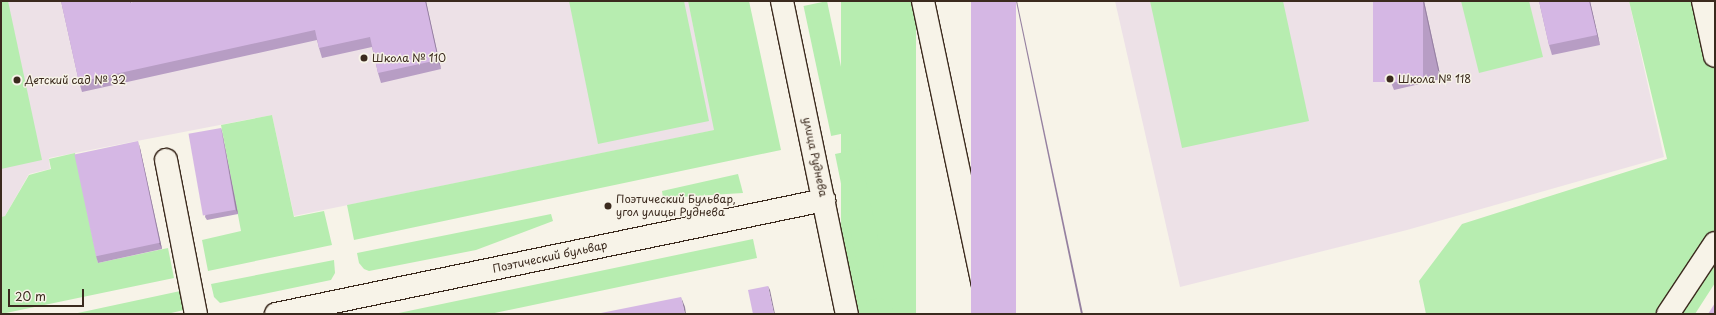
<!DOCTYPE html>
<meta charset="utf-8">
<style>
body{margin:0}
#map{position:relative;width:1716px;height:315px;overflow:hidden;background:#f7f3e8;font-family:"Playpen Sans",sans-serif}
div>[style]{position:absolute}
.built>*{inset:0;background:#ede1e7}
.green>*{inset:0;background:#b7edb0;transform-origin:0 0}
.roads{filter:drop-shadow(1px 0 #3b2a1e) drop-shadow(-1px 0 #3b2a1e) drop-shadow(0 1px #3b2a1e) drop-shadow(0 -1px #3b2a1e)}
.minor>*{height:22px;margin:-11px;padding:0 11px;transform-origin:11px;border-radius:11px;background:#f7f3e8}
.wall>*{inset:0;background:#b79dc4}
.shaded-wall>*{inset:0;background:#9580a0}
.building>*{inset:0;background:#d5b7e4;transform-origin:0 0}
.dots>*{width:11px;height:11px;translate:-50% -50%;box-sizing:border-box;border:2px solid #f7f3e8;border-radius:50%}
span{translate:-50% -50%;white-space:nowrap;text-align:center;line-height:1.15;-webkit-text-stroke:3px #f7f3e8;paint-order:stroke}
.poi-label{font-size:11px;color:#3b2a1e}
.left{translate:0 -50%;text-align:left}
.street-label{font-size:11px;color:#3b2a1e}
.frame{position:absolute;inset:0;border:2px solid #3b2a1e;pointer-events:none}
.scale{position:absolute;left:8px;top:289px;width:76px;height:18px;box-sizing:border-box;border:2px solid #3b2a1e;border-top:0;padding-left:5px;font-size:12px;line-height:14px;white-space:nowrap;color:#3b2a1e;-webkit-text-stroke:3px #f7f3e8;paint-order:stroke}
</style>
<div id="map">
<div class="built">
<i style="clip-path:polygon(1px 1px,688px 1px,715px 130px,294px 216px,272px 115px,49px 158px,50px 169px,29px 174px,5px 216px,1px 217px)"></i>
<i style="clip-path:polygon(1115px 1px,1629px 1px,1664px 157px,1407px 230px,1180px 287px)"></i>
</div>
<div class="green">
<i style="clip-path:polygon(1px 1px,8px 1px,42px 160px,1px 169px)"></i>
<i style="clip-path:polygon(569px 1px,684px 1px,709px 121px,598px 144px)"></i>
<i style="clip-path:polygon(688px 1px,749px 1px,781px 150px,354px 240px,347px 205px,714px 130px)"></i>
<i style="left:827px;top:1px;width:133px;height:24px;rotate:78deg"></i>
<i style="left:841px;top:1px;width:75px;height:320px"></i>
<i style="clip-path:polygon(1150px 1px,1283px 1px,1309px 121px,1182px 148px)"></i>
<i style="clip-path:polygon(1461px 1px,1529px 1px,1543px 57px,1479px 73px)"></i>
<i style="clip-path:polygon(1629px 1px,1715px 1px,1715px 283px,1695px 314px,1426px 314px,1419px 281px,1462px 224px,1667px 159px)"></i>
<i style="clip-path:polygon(272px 115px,294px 217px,324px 211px,332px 245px,208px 271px,202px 240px,241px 231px,221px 125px)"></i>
<i style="clip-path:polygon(859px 149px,884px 267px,882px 275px,875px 279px,861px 282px,835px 154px)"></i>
<i style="clip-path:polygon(75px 153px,98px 263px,168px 248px,174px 278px,1px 314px,1px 217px,5px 216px,29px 175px,51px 169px,49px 159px)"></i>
<i style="clip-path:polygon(738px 174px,743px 193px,663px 198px,662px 191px)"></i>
<i style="clip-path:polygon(551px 214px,553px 221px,476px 250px,369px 271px,364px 269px,359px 263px,357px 253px)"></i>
<i style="clip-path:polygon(753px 239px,757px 258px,490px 314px,394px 314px)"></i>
<i style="clip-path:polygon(334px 260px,335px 273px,331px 280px,220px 303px,214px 297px,211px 284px)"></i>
<i style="clip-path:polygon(185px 290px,184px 310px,167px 314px,73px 314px)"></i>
<i style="clip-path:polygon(879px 298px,886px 300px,892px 306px,893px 314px,869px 314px,866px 301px)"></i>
</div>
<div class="roads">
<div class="minor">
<i style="left:782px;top:1px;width:320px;rotate:78.3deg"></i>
<i style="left:923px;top:1px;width:320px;rotate:78.1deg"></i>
<i style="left:1703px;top:1px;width:56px;rotate:77.7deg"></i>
<i style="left:166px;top:160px;width:157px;rotate:79deg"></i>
<i style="left:276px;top:314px;width:560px;rotate:-11.75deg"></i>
<i style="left:1668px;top:314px;width:85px;rotate:-56.5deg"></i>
</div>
</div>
<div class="wall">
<i style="clip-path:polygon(61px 1px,131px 1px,131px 3px,138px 1px,426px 1px,441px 69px,381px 83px,378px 73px,372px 47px,322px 58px,319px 48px,317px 40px,82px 92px,79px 82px)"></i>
<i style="clip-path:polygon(1424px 1px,1441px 79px,1394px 90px,1390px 80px)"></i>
<i style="clip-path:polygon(1539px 1px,1590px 1px,1600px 45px,1552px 55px,1549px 45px)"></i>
<i style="clip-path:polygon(221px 128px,222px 132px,238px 214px,207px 220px,205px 217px)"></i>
<i style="clip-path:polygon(140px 148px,162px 249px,98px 263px,96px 256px)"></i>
</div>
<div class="shaded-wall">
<i style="clip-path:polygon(425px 1px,426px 1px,441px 69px,438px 60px)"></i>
<i style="clip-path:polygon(1016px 1px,1017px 1px,1083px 314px,1081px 314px)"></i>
<i style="clip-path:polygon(1423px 1px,1424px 1px,1441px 79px,1438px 70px)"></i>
<i style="clip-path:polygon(1589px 1px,1590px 1px,1600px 45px,1597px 35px)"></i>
<i style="clip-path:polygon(221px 128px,222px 132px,238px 214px,236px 210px)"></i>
<i style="clip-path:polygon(138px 141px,140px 148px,162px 249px,159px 243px)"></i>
<i style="clip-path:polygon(768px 286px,770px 290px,775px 314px,774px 314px)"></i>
<i style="clip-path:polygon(681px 297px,685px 307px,686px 314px,685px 314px)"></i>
</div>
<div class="building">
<i style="clip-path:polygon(61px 1px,130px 1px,130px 3px,138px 1px,425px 1px,438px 60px,378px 73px,370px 37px,319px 48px,315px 30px,79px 82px)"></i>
<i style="left:971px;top:1px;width:45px;height:320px"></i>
<i style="left:1373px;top:1px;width:50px;height:81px"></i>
<i style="clip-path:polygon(1539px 1px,1589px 1px,1597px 35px,1549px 45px)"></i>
<i style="left:221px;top:128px;width:83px;height:33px;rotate:80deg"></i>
<i style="left:138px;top:141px;width:104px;height:65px;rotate:78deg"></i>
<i style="clip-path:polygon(768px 286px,774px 314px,753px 314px,748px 290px)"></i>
<i style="clip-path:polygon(681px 297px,685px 314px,596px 314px)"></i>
<i style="clip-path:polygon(1715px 303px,1715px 314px,1708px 314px)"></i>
</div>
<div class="dots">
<i style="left:364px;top:58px;background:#3b2a1e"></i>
<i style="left:1390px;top:79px;background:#3b2a1e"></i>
<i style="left:17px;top:80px;background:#3b2a1e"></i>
<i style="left:608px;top:206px;background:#3b2a1e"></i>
</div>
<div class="poi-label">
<span class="left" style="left:372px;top:58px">Школа № 110</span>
<span class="left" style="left:1398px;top:79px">Школа № 118</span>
<span class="left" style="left:25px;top:80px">Детский сад № 32</span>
<span class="left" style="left:616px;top:206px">Поэтический Бульвар,<br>угол улицы Руднева</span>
</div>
<div class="street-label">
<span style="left:815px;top:157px;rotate:78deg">улица Руднева</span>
<span style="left:550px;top:257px;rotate:-12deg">Поэтический бульвар</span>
</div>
<div class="frame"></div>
<div class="scale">20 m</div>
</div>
